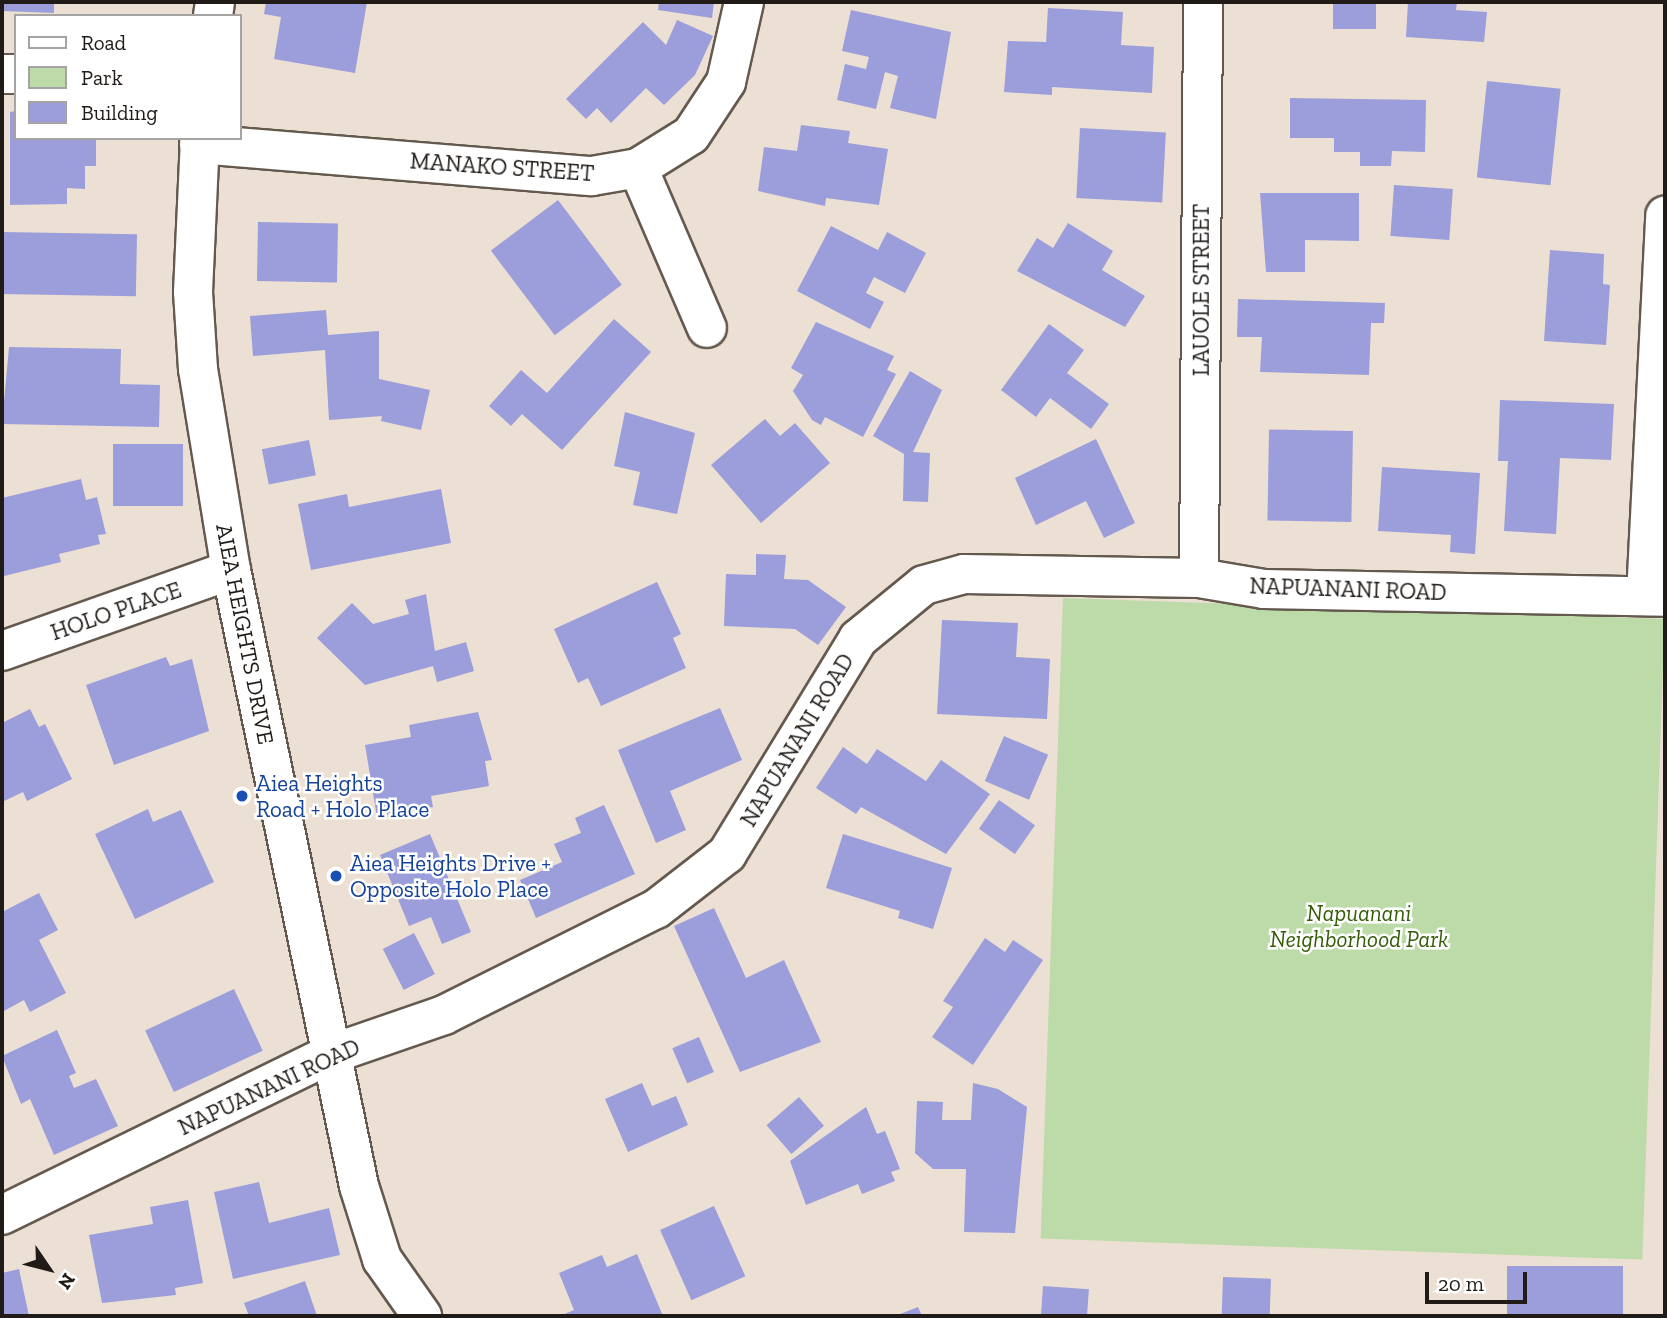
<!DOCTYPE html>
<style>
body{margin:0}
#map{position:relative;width:1667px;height:1318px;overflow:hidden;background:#ecdfd3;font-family:"Zilla Slab",serif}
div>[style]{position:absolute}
.green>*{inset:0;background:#bddaa9;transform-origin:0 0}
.building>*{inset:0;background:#9b9eda;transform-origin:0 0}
.roads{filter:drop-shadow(2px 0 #64594f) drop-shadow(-2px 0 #64594f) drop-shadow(0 2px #64594f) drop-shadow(0 -2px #64594f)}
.minor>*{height:38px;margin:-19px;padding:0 19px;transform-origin:19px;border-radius:19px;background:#fff}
.dots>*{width:19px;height:19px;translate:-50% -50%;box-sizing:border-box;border:4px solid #fff;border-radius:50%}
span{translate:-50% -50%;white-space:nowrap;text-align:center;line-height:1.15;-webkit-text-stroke:5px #fff;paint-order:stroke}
.street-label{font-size:23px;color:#201b17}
.transit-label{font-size:23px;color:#164399}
.left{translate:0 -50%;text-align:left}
.park-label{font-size:23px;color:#355d07;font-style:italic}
.frame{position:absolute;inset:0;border:4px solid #201b17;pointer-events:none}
.legend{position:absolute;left:14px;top:14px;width:228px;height:126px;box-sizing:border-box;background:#fff;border:2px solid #a6a4a2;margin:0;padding:9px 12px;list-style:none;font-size:21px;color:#201b17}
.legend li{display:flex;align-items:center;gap:14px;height:35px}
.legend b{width:35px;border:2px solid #a6a4a2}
.north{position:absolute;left:14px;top:1234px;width:70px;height:70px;-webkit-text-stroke:5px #fff;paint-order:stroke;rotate:125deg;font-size:19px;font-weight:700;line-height:28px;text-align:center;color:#201b17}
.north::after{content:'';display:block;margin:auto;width:24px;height:32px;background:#201b17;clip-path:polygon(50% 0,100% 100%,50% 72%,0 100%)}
.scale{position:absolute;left:1425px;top:1272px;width:102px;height:32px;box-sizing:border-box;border:4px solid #201b17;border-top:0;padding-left:9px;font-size:21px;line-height:24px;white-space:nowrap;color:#201b17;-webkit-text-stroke:5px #fff;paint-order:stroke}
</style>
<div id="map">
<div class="green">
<i style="left:1063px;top:598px;width:602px;height:641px;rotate:2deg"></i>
</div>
<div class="building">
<i style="clip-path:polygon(2px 2px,54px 2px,54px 13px,2px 11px)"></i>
<i style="clip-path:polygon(266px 2px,367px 2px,355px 73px,274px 59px,281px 17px,264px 14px)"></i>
<i style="clip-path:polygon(659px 2px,714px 2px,712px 18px,658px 10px)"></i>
<i style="left:1333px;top:2px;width:43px;height:27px"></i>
<i style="clip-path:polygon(1408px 2px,1457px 2px,1456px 10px,1487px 12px,1484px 42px,1406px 37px)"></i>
<i style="clip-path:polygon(1048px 8px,1123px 12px,1121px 45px,1154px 47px,1152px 93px,1052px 87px,1052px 95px,1004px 92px,1008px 41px,1046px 42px)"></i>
<i style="clip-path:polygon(851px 10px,951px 32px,936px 119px,890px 108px,898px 76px,885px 72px,876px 109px,837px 100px,845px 64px,866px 69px,869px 57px,842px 51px)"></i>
<i style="clip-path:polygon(677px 20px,713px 36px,695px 75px,664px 105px,646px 88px,611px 123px,597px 108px,586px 119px,566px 99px,643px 22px,666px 45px)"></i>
<i style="left:1487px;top:81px;width:74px;height:97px;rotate:6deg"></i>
<i style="clip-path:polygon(1290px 98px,1426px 100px,1425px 152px,1392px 151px,1391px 166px,1360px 166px,1360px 152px,1334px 152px,1334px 138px,1290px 138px)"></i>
<i style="clip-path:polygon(16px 111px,16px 138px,96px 138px,96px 166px,85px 166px,85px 189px,67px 188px,67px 204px,10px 205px,10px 112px)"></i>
<i style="clip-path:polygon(801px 125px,850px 131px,848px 143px,888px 149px,879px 205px,826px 198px,825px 206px,758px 191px,764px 147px,797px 151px)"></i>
<i style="left:1080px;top:128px;width:86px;height:70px;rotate:3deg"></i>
<i style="left:1394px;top:185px;width:59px;height:51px;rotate:4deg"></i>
<i style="clip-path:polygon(1260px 193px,1359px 193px,1359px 241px,1305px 240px,1305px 272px,1266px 272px)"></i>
<i style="left:558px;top:200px;width:106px;height:84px;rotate:53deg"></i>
<i style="left:258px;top:222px;width:80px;height:59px;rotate:1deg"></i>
<i style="clip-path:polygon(1068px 223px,1113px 251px,1102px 270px,1145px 296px,1125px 327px,1017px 271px,1037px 238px,1053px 248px)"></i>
<i style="clip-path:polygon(831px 226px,878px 250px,887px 232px,926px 253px,905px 293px,874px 277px,866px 293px,884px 302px,870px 329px,797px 291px)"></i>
<i style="left:2px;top:232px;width:135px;height:62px;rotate:1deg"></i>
<i style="clip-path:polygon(1550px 250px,1604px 254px,1603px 284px,1610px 285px,1606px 345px,1544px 341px)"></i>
<i style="clip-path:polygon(1238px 299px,1385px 303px,1384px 323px,1371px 323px,1369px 375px,1260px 372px,1262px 337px,1237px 337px)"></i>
<i style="clip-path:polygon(326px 310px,328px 335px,379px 331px,379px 379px,430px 390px,421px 430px,381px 421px,382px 416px,329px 420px,325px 350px,253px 356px,250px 316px)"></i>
<i style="clip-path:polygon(614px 319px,651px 352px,562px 450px,522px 414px,511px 426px,489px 406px,521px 370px,547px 393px)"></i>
<i style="clip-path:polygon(816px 322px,894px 356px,887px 370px,896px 374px,863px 437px,825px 417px,821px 425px,812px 420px,793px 391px,803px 375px,791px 368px)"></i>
<i style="clip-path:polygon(1049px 324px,1084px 350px,1067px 373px,1109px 404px,1091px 429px,1050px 398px,1036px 417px,1001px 390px)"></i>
<i style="clip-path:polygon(9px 347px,121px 349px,120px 384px,160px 385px,159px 427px,2px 424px)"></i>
<i style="clip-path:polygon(910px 371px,942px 390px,913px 452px,930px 453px,928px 502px,903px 501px,904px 454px,873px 436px)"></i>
<i style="clip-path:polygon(1500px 400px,1614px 404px,1611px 460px,1560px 458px,1556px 534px,1504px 531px,1508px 461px,1498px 461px)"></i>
<i style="clip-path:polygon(625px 412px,695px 433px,677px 514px,633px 505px,640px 472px,614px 466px)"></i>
<i style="clip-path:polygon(765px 419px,780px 436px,795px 423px,830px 463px,761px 523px,711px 465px)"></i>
<i style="left:1353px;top:431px;width:91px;height:84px;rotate:91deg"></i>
<i style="clip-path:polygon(1096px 439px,1135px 523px,1104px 538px,1086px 501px,1036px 525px,1015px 478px)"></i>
<i style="left:309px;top:440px;width:36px;height:48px;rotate:79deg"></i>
<i style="left:183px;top:444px;width:62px;height:70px;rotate:90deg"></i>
<i style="clip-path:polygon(1382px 467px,1480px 473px,1475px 554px,1450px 552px,1451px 535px,1378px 531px)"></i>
<i style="clip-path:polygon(81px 479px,86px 500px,97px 497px,106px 534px,98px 535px,100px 544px,59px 554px,61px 562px,4px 576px,2px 498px)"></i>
<i style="clip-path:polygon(441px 489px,451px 543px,311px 570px,298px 504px,347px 494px,349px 507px)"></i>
<i style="clip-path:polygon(756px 554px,786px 555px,784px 579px,808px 580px,846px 607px,818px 645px,795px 629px,724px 626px,726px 574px,756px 575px)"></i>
<i style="clip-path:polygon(657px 582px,681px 634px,673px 638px,686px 668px,601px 706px,588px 678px,578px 683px,554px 629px)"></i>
<i style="clip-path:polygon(426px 594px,435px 651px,466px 642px,474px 671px,437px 682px,433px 666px,365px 685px,317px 638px,352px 603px,373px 624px,409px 614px,405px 600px)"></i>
<i style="clip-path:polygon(942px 620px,1018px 623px,1016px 657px,1050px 659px,1047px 719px,937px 714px)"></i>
<i style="clip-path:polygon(166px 657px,170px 666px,192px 659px,209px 731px,114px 765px,86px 685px)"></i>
<i style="clip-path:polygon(720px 708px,742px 760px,670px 791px,686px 830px,656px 843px,618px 750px)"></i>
<i style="clip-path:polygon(30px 709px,39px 727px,45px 724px,72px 779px,27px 801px,23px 792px,2px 802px,2px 723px)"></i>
<i style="clip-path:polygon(478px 712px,492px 760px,485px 761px,489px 786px,431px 796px,433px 807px,377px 817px,365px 745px,411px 737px,409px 725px)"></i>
<i style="left:1004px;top:736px;width:48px;height:49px;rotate:23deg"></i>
<i style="clip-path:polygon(843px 747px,867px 764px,877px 749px,926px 781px,941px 760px,990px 794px,946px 854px,861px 807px,856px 814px,816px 788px)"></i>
<i style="left:999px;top:800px;width:44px;height:35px;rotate:35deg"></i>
<i style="clip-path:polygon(604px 805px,635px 874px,536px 918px,520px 880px,562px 862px,554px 844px,581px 833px,575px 818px)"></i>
<i style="clip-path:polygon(148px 809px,153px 822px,181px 810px,214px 882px,135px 919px,95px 834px)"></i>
<i style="clip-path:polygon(430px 834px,471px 932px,442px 944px,431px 917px,409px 926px,380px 855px)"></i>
<i style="clip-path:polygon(843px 834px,952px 868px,933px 929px,898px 918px,900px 911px,826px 888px)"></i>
<i style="clip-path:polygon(39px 893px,58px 930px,39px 940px,66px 993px,30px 1012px,24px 1000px,2px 1012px,2px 912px)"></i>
<i style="clip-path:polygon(714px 908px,746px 978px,784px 960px,821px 1042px,740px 1072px,674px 926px)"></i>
<i style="left:414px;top:933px;width:46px;height:35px;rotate:63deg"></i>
<i style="clip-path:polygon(985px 938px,1005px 952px,1013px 940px,1043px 960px,973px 1065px,932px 1037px,953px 1007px,943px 1001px)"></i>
<i style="left:234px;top:989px;width:68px;height:98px;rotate:65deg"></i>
<i style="clip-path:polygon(57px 1030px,76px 1073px,69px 1076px,74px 1088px,96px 1079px,118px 1126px,54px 1155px,30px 1099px,21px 1104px,2px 1056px)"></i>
<i style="left:699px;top:1037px;width:38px;height:29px;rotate:67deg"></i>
<i style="clip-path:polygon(642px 1083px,652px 1106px,676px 1096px,688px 1125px,628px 1152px,605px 1099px)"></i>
<i style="clip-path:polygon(973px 1083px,998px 1089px,1027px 1107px,1015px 1233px,964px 1232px,966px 1169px,933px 1169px,915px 1153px,917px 1101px,943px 1102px,942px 1120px,971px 1120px)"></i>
<i style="left:799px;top:1097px;width:38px;height:43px;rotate:49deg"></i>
<i style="clip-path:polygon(866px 1107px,877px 1134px,885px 1131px,900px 1169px,891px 1172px,895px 1181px,862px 1194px,858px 1184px,806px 1205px,790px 1161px)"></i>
<i style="clip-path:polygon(259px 1182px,269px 1223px,329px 1208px,340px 1255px,233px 1279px,214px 1192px)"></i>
<i style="clip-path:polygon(188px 1200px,203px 1283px,175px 1288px,176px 1295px,102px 1303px,89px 1235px,153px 1224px,150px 1207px)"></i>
<i style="left:714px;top:1206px;width:77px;height:59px;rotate:66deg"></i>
<i style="clip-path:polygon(637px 1254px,663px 1316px,560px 1316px,574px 1310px,559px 1273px,602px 1255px,607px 1267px)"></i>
<i style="left:1507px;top:1266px;width:116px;height:50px"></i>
<i style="clip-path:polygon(19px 1269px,29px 1316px,2px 1316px,2px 1273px)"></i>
<i style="left:1223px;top:1277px;width:48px;height:39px;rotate:2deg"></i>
<i style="clip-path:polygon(305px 1281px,317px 1316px,249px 1316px,244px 1303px)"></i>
<i style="left:1043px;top:1286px;width:46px;height:30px;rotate:4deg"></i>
<i style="clip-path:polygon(918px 1307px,922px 1316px,895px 1316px)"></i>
</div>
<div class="roads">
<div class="minor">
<i style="left:213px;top:16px;width:14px;rotate:-82deg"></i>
<i style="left:2px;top:74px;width:14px"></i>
<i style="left:200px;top:138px;width:154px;rotate:92.6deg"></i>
<i style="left:193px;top:292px;width:77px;rotate:86.3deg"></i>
<i style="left:198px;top:369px;width:204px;rotate:80.7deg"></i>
<i style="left:231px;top:570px;width:629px;rotate:78.26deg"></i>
<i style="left:359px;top:1186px;width:77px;rotate:72.5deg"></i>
<i style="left:382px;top:1259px;width:70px;rotate:54.9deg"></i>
<i style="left:199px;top:144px;width:394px;rotate:4.7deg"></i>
<i style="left:592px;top:176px;width:47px;rotate:-9.9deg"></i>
<i style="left:638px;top:168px;width:62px;rotate:-31.9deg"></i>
<i style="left:691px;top:135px;width:64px;rotate:-56.6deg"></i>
<i style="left:726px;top:82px;width:82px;rotate:-77.3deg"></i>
<i style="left:638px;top:168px;width:174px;rotate:66.7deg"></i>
<i style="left:1199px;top:578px;width:576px;rotate:-89.6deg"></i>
<i style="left:1646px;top:596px;width:381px;rotate:-87.1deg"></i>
<i style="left:2px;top:651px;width:243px;rotate:-19.5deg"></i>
<i style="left:2px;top:1215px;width:363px;rotate:-26.1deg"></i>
<i style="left:328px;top:1055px;width:123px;rotate:-19deg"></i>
<i style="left:444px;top:1015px;width:237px;rotate:-26.6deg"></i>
<i style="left:656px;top:909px;width:90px;rotate:-37.8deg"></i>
<i style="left:727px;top:854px;width:252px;rotate:-58.6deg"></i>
<i style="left:858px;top:639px;width:85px;rotate:-39.3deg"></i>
<i style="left:924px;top:585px;width:41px;rotate:-15.4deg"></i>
<i style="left:964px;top:574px;width:235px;rotate:1deg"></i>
<i style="left:1199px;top:578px;width:66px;rotate:9.6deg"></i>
<i style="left:1264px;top:589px;width:401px;rotate:1.1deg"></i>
</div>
</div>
<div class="dots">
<i style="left:242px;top:796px;background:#1a4fb4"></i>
<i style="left:336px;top:876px;background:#1a4fb4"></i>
</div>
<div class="street-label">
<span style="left:502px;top:167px;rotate:4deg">MANAKO STREET</span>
<span style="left:1201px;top:290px;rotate:-90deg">LAUOLE STREET</span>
<span style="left:1348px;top:589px;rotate:2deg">NAPUANANI ROAD</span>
<span style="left:116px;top:611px;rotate:-19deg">HOLO PLACE</span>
<span style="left:245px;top:634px;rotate:79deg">AIEA HEIGHTS DRIVE</span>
<span style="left:797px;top:740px;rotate:-59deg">NAPUANANI ROAD</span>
<span style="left:269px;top:1087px;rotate:-25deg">NAPUANANI ROAD</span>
</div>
<div class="transit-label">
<span class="left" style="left:256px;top:796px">Aiea Heights<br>Road + Holo Place</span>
<span class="left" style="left:350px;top:876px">Aiea Heights Drive +<br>Opposite Holo Place</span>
</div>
<div class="park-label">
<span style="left:1359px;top:926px">Napuanani<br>Neighborhood Park</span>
</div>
<div class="frame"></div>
<ul class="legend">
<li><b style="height:9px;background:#fff"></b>Road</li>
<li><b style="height:19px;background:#bddaa9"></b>Park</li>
<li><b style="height:19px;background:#9b9eda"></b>Building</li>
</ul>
<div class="north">N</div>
<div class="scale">20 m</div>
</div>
